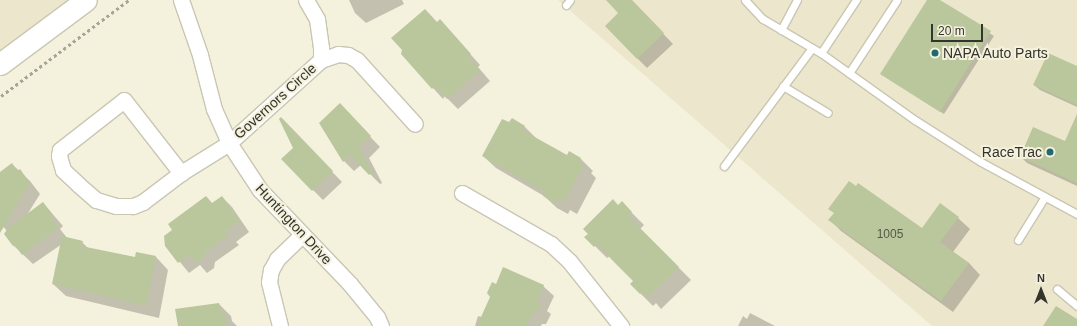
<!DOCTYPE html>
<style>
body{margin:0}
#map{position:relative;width:1077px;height:326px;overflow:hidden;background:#f4f1dd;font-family:Arial,sans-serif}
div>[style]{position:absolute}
.built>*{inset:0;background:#ece7cc}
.shadow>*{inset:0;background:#0003}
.building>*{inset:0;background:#bac69c}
.path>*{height:2.5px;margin-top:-1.25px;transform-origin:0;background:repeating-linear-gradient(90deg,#a7a496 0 3px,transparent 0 6px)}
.roads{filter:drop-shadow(1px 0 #c9c6b3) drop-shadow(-1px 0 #c9c6b3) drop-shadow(0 1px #c9c6b3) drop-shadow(0 -1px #c9c6b3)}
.lane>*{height:7px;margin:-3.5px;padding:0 3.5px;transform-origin:3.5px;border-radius:3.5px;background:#fff}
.street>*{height:15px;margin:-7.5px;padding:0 7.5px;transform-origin:7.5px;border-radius:7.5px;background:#fff}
.secondary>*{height:21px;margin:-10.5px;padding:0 10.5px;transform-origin:10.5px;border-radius:10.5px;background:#fff}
.dots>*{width:11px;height:11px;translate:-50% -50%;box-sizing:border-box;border:2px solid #f4f1dd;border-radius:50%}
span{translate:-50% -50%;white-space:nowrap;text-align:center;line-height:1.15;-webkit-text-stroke:4px #f4f1dd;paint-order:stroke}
.number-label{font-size:12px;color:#565848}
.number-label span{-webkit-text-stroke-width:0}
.poi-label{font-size:14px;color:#34332c}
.left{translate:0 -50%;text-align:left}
.right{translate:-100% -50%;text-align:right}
.street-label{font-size:14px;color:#34332c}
.north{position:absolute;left:1021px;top:270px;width:40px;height:40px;-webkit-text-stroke:3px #f4f1dd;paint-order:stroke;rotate:0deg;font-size:11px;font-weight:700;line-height:16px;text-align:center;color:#34332c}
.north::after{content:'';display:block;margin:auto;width:14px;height:18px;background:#34332c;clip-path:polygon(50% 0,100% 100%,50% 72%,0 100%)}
.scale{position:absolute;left:931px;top:24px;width:52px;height:18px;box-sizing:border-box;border:2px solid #34332c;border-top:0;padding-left:5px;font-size:12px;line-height:14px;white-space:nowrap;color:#34332c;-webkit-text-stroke:3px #f4f1dd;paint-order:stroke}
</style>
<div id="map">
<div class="built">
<i style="clip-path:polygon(0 0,75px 0,0 54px)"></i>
<i style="clip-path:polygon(558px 0,1077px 0,1077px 326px,932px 326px)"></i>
</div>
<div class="shadow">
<i style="clip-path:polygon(349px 0,402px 0,404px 4px,366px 23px,355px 13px)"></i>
<i style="clip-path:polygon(619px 0,631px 0,673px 44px,647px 68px,637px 58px,620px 13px)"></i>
<i style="clip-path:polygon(928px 0,938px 0,994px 36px,944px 114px,881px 74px)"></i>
<i style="clip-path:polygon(440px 20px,480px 65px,478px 67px,490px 81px,458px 109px,445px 96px,443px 99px,433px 88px,437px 23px)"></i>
<i style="clip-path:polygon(1077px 67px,1077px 107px,1040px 90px,1034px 85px)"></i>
<i style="clip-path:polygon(340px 105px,380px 147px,369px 158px,382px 183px,380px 184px,361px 165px,354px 171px,344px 161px,320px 123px)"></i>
<i style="clip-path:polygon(1077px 117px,1077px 186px,1027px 163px,1021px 157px,1065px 143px)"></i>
<i style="clip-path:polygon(510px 124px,524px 126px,537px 139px,567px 156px,580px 158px,593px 171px,591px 173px,596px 178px,577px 214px,570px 210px,568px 214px,557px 208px,544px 196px,496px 168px,483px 156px)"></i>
<i style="clip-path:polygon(291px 129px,342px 182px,323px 200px,313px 190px,294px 148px)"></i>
<i style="clip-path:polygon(12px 164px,30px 181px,40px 194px,27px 215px,43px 203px,63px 226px,60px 229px,68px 239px,82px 242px,89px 249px,135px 259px,156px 257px,168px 270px,159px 318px,66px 296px,53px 284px,62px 244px,33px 264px,14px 246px,5px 234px,7px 231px,0 223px,0 173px)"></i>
<i style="clip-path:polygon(222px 197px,232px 207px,249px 232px,236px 242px,239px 245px,215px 262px,214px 268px,207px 273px,200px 265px,189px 273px,166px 245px)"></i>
<i style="clip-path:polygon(622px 203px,644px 225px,640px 229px,691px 280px,661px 309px,656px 303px,653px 306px,631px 284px,634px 281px,610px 256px,607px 258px,586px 237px)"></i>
<i style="clip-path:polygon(958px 218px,970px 229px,953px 252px,969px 263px,980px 275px,953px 312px,841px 231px,830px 220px,922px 229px)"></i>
<i style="clip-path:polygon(497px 285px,543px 286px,554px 296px,547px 311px,551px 314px,546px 324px,542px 324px,541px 326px,475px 326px,478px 316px,482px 317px)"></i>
<i style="clip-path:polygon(219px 304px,231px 316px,232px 321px,237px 326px,179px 326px)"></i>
<i style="clip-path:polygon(750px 313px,775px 326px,738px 326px,743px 316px,747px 319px)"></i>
</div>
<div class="building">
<i style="clip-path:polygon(606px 0,632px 0,664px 33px,637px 59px,605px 26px,618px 13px)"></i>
<i style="clip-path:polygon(927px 0,940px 0,991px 31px,940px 112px,880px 74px)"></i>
<i style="clip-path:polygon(425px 9px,437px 22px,440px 19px,471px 54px,468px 57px,480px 70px,447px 99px,435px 86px,432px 89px,401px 54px,402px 50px,391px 38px)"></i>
<i style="clip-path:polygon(1048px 53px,1077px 66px,1077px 105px,1033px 85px)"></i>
<i style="clip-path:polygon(340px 103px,371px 136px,359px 147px,372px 172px,369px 175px,350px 155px,343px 162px,319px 123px)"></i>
<i style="clip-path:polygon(1077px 114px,1077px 183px,1020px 157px,1033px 127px,1065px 141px)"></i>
<i style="clip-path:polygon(281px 117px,333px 171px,312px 191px,281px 159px,293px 148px,279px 119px)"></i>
<i style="clip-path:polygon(512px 118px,525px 126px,522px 130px,567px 155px,569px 151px,581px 158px,579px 162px,584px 165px,564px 202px,557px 199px,555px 203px,543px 196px,545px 192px,482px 156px,502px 119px,509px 122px)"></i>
<i style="clip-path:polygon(12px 163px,17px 171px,20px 169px,30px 183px,0 233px,0 172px)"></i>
<i style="clip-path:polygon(849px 181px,856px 186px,858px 183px,922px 228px,940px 203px,959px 217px,940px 242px,969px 263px,941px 301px,828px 220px,834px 213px,828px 209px)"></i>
<i style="clip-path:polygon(206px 196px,212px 203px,222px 196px,240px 221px,226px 231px,229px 235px,205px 252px,204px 257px,196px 263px,190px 255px,178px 263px,165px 246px,164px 236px,172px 230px,168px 224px)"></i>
<i style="clip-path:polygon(613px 199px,618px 205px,622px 201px,632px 212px,628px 216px,679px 267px,648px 297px,643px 291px,640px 294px,630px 284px,633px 281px,615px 263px,597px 244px,594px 247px,584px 237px,588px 234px,583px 229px)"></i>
<i style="clip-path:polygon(43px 202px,53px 215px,51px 218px,58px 228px,22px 255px,15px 245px,13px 246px,4px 234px,8px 228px)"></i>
<i style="clip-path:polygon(62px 236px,83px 241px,81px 246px,135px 257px,136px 252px,156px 256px,146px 306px,52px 284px)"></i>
<i style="clip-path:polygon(503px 267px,544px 285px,537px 301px,541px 303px,536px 314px,532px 314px,527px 326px,477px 326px,490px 297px,487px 293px,492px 282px,496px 284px)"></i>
<i style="clip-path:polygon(219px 303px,220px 311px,225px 313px,227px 324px,222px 326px,178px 326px,175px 309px)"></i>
<i style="clip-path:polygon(1056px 306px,1077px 319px,1077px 326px,1043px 326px)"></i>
</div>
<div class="path">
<i style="left:1px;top:96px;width:160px;rotate:-36.9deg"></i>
</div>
<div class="roads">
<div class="lane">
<i style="left:745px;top:0;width:26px;rotate:47deg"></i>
<i style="left:763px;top:19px;width:67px;rotate:30.4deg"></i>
<i style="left:821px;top:53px;width:115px;rotate:35.5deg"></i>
<i style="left:915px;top:120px;width:78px;rotate:32.5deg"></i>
<i style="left:981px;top:162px;width:109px;rotate:28.4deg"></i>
<i style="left:566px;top:5px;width:6px;rotate:-51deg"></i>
<i style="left:781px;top:30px;width:34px;rotate:-62deg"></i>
<i style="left:821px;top:53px;width:64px;rotate:-56.6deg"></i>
<i style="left:849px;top:73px;width:87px;rotate:-56.7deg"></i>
<i style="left:783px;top:86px;width:52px;rotate:31deg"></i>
<i style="left:724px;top:166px;width:147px;rotate:-53.3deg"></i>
<i style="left:1018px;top:240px;width:49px;rotate:-58.2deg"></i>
<i style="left:1057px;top:289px;width:26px;rotate:40deg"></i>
</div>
<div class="street">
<i style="left:181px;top:0;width:58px;rotate:70.9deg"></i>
<i style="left:200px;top:55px;width:56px;rotate:75.5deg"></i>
<i style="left:214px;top:109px;width:37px;rotate:66deg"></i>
<i style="left:229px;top:143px;width:56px;rotate:56.6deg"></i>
<i style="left:260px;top:190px;width:130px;rotate:46.2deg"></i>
<i style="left:350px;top:284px;width:43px;rotate:50.7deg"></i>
<i style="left:377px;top:317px;width:10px;rotate:66deg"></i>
<i style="left:306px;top:0;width:22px;rotate:60deg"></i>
<i style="left:317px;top:19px;width:29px;rotate:82deg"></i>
<i style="left:321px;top:48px;width:12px;rotate:90deg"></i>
<i style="left:124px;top:100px;width:93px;rotate:52deg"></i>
<i style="left:181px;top:173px;width:48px;rotate:142.7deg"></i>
<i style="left:143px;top:202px;width:11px;rotate:158deg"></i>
<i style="left:133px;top:206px;width:17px;rotate:180deg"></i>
<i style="left:116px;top:206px;width:21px;rotate:-163deg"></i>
<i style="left:96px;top:200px;width:23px;rotate:-139deg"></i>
<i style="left:79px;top:185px;width:22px;rotate:-137deg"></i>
<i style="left:63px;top:170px;width:15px;rotate:-106deg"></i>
<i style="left:59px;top:156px;width:6px;rotate:-81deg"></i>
<i style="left:60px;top:150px;width:81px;rotate:-38deg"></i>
<i style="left:181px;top:173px;width:57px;rotate:-32deg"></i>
<i style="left:229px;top:143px;width:124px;rotate:-42.1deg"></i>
<i style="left:321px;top:60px;width:18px;rotate:-19deg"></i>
<i style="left:338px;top:54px;width:10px;rotate:6deg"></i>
<i style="left:348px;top:55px;width:10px;rotate:29deg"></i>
<i style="left:357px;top:60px;width:86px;rotate:47.8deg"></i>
<i style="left:462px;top:193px;width:103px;rotate:29.8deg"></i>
<i style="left:551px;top:244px;width:26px;rotate:43deg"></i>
<i style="left:570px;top:262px;width:82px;rotate:51.4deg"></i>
<i style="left:280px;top:326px;width:45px;rotate:-104deg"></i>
<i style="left:269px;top:282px;width:12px;rotate:-81deg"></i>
<i style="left:271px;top:270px;width:13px;rotate:-61deg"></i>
<i style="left:277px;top:259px;width:35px;rotate:-44deg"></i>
</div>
<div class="secondary">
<i style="left:0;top:64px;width:107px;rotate:-36.7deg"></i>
</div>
</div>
<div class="dots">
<i style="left:935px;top:53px;background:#1e6972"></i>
<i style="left:1050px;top:152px;background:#1e6972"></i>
</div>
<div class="number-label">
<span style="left:890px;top:235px">1005</span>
</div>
<div class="poi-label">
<span class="left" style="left:943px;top:53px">NAPA Auto Parts</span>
<span class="right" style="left:1042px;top:152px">RaceTrac</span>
</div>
<div class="street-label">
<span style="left:275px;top:101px;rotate:-42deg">Governors Circle</span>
<span style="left:294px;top:224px;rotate:47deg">Huntington Drive</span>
</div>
<div class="north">N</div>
<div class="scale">20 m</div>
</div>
